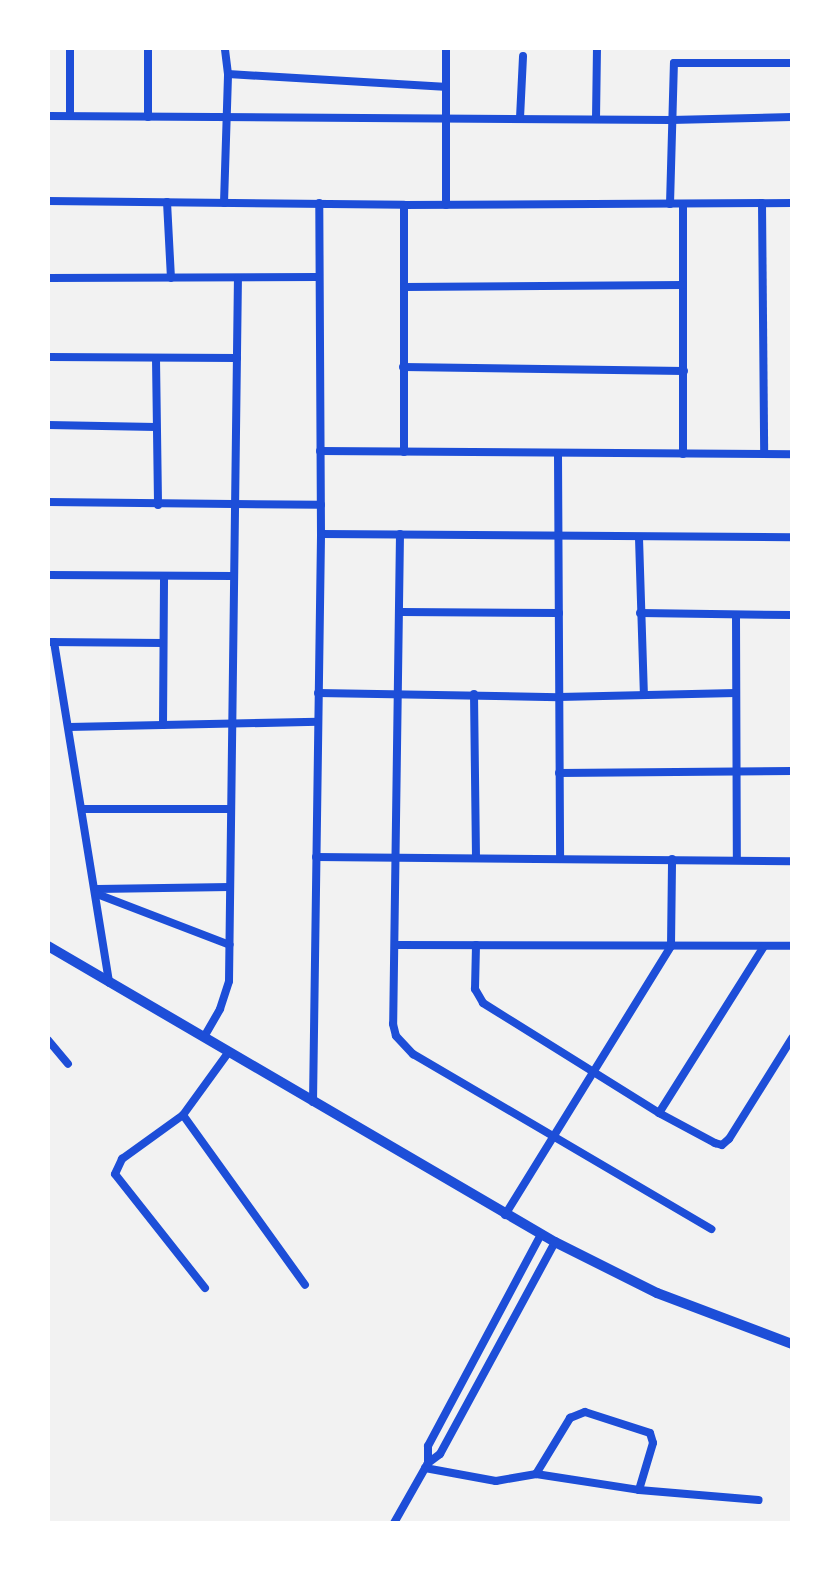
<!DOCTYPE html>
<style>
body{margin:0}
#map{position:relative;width:840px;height:1571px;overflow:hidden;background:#f2f2f2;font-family:Inter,sans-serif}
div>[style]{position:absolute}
.minor>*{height:8px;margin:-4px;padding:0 4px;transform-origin:4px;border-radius:4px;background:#1d4ed8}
.tertiary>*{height:10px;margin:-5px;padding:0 5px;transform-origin:5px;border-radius:5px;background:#1d4ed8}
span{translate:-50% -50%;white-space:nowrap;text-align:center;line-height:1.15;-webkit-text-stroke:6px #fff;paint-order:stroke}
.frame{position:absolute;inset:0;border:50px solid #fff;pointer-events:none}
</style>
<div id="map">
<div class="minor">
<i style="left:228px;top:74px;width:216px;rotate:3.4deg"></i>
<i style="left:70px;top:115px;width:67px;rotate:-90deg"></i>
<i style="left:48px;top:116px;width:623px;rotate:0.37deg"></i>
<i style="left:671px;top:120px;width:121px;rotate:-1.4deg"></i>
<i style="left:148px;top:117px;width:69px;rotate:-90deg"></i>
<i style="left:520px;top:118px;width:62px;rotate:-87.2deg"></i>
<i style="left:596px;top:119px;width:70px;rotate:-89.2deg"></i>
<i style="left:48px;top:201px;width:356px;rotate:0.6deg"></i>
<i style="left:404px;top:205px;width:388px;rotate:-0.3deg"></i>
<i style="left:167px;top:202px;width:76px;rotate:87deg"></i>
<i style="left:224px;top:203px;width:129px;rotate:-88.2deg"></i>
<i style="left:228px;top:74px;width:26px;rotate:-97deg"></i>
<i style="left:762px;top:203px;width:250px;rotate:89.5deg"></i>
<i style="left:670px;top:204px;width:141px;rotate:-88.4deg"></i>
<i style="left:674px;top:63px;width:118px"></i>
<i style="left:683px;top:204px;width:250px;rotate:90deg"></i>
<i style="left:404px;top:205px;width:247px;rotate:90deg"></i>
<i style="left:446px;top:205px;width:157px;rotate:-90deg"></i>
<i style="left:48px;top:278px;width:271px;rotate:-0.2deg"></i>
<i style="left:405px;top:287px;width:278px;rotate:-0.4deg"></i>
<i style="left:48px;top:357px;width:189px;rotate:0.3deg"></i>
<i style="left:156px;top:359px;width:146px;rotate:89.2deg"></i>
<i style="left:403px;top:367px;width:281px;rotate:0.8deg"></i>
<i style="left:48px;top:425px;width:108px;rotate:1.1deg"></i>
<i style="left:320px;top:451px;width:472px;rotate:0.4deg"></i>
<i style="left:558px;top:455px;width:403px;rotate:89.7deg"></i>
<i style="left:48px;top:502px;width:273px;rotate:0.6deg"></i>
<i style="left:321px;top:534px;width:471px;rotate:0.4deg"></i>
<i style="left:400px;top:534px;width:490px;rotate:90.8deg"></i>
<i style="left:393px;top:1024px;width:12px;rotate:76deg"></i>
<i style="left:396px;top:1036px;width:25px;rotate:47deg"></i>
<i style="left:413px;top:1054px;width:346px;rotate:30.4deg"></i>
<i style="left:639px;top:538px;width:157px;rotate:88.2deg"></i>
<i style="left:48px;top:575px;width:185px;rotate:0.3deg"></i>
<i style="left:401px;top:612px;width:158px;rotate:0.4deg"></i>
<i style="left:640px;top:613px;width:152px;rotate:0.8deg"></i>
<i style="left:736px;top:616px;width:243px;rotate:89.8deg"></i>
<i style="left:48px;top:642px;width:115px;rotate:0.5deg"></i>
<i style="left:54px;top:642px;width:345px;rotate:80.8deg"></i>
<i style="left:318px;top:693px;width:241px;rotate:1deg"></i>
<i style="left:559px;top:697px;width:177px;rotate:-1.3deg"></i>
<i style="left:474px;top:694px;width:164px;rotate:89.3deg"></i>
<i style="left:163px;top:725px;width:149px;rotate:-89.6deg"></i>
<i style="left:69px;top:727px;width:249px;rotate:-1.2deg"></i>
<i style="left:559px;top:773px;width:233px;rotate:-0.5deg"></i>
<i style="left:83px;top:809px;width:146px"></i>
<i style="left:316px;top:857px;width:476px;rotate:0.5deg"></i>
<i style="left:97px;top:889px;width:133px;rotate:-0.9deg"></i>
<i style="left:97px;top:894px;width:142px;rotate:21deg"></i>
<i style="left:395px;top:945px;width:397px;rotate:0.1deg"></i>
<i style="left:476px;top:945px;width:44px;rotate:91.3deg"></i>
<i style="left:475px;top:989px;width:16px;rotate:60deg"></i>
<i style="left:483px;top:1003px;width:208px;rotate:32deg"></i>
<i style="left:659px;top:1113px;width:64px;rotate:28.2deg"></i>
<i style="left:715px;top:1143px;width:7px;rotate:16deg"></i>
<i style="left:722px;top:1145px;width:9px;rotate:-41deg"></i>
<i style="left:729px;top:1139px;width:119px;rotate:-58deg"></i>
<i style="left:204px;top:1037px;width:32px;rotate:-60deg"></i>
<i style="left:220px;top:1009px;width:29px;rotate:-72deg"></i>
<i style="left:229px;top:981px;width:703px;rotate:-89.27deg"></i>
<i style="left:48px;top:1040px;width:31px;rotate:50deg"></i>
<i style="left:313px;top:1102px;width:568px;rotate:-89.19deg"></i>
<i style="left:321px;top:534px;width:331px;rotate:-90.3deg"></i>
<i style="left:659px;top:1113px;width:197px;rotate:-57.8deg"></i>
<i style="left:183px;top:1115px;width:209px;rotate:54.3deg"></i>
<i style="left:505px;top:1215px;width:316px;rotate:-58.3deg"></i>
<i style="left:671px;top:946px;width:87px;rotate:-89.3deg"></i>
<i style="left:205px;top:1288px;width:145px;rotate:-128.3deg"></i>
<i style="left:115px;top:1174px;width:17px;rotate:-65deg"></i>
<i style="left:122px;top:1159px;width:75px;rotate:-35.8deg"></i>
<i style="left:183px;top:1115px;width:77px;rotate:-54deg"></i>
<i style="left:428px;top:1463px;width:17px;rotate:-90deg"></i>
<i style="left:428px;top:1446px;width:240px;rotate:-61.9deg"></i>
<i style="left:425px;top:1468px;width:72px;rotate:10.4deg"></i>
<i style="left:496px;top:1481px;width:41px;rotate:-9.9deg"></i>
<i style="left:536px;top:1474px;width:104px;rotate:8.8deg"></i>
<i style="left:639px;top:1490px;width:120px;rotate:4.8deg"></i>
<i style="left:536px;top:1474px;width:66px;rotate:-58.7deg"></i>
<i style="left:570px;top:1418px;width:16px;rotate:-22deg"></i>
<i style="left:585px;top:1412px;width:68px;rotate:17.9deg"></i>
<i style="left:650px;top:1433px;width:10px;rotate:73deg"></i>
<i style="left:653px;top:1443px;width:49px;rotate:106.6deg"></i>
<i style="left:394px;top:1523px;width:69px;rotate:-60.5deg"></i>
<i style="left:428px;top:1463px;width:15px;rotate:-37deg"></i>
<i style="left:440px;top:1454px;width:241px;rotate:-61.5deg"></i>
</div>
<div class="tertiary">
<i style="left:48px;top:946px;width:587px;rotate:30.28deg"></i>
<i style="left:555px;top:1242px;width:114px;rotate:26.6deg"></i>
<i style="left:657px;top:1293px;width:144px;rotate:20.7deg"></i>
</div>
<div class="frame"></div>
</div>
